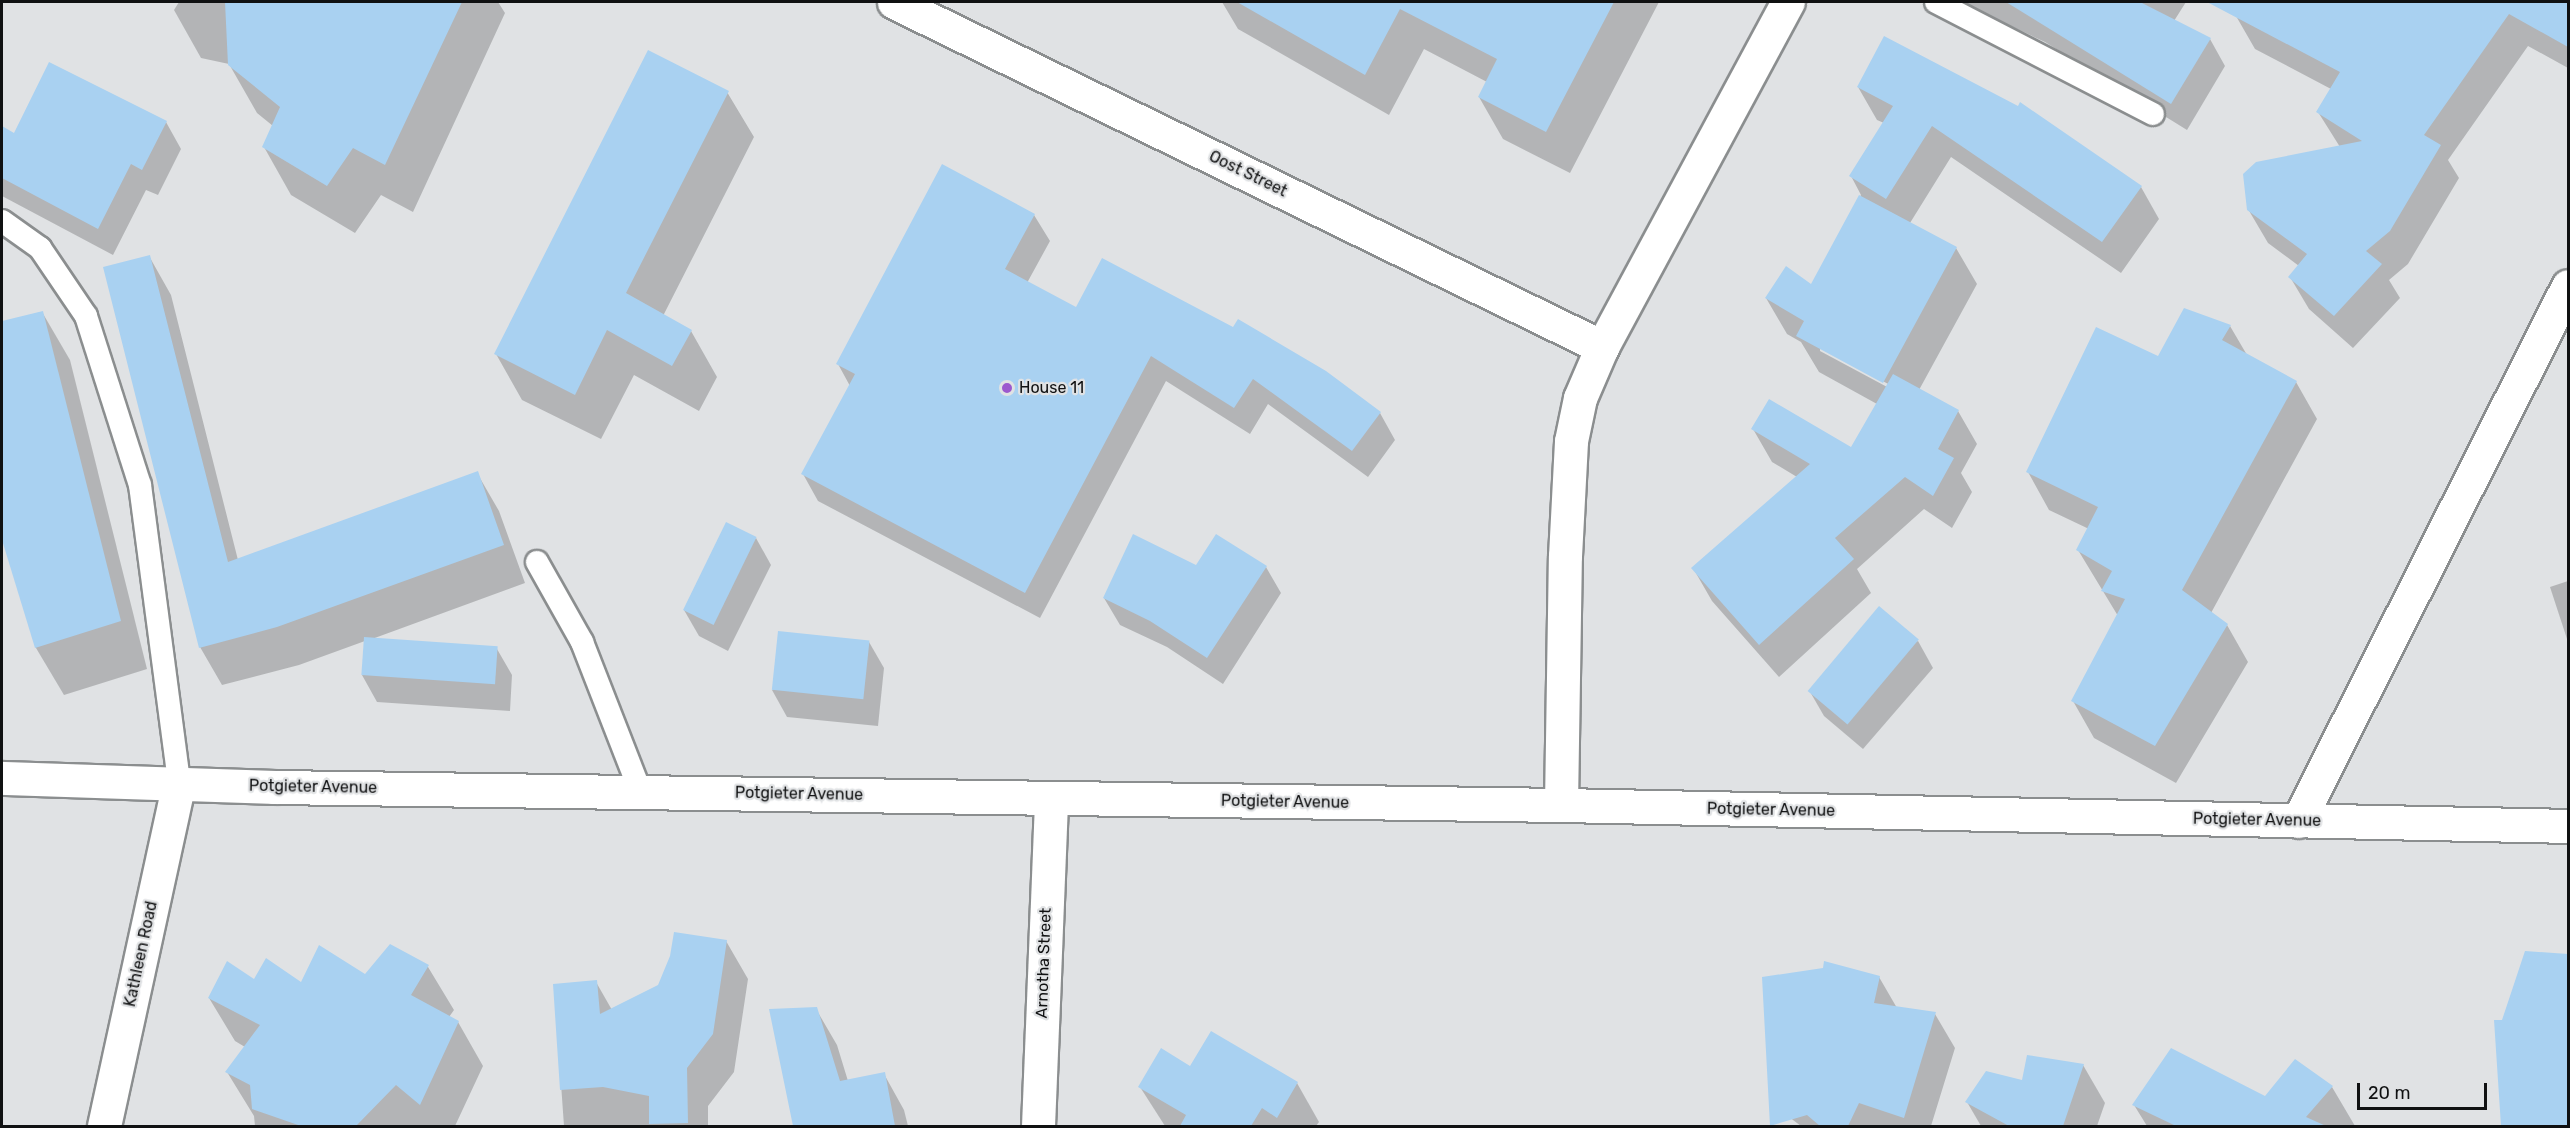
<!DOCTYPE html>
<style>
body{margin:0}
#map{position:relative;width:2570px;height:1128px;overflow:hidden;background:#e0e2e4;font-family:Rubik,sans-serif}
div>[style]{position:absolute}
.shadow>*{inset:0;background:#0003}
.building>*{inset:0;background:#a9d1f1;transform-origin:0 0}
.roads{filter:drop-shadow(2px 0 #8b8e8f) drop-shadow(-2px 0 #8b8e8f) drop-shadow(0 2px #8b8e8f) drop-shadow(0 -2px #8b8e8f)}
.lane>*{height:22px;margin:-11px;padding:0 11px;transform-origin:11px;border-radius:11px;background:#fff}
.street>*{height:33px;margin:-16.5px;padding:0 16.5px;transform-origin:16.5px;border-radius:16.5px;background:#fff}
.secondary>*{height:33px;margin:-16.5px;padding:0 16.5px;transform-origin:16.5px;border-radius:16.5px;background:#fff}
.dots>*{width:16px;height:16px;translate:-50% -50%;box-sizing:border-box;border:3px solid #e0e2e4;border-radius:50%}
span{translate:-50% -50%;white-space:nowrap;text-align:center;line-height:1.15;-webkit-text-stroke:4.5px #e0e2e4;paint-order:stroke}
.street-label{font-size:16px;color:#101112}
.poi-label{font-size:16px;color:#101112}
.left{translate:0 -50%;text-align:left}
.frame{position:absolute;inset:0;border:3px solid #101112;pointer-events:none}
.scale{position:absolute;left:2357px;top:1083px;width:130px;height:27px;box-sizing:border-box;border:3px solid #101112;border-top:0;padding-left:8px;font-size:18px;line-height:21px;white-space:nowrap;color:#101112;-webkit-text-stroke:4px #e0e2e4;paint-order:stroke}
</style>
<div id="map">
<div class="shadow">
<i style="clip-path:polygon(179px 2px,498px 2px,505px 13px,413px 212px,381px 195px,355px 233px,291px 195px,264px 147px,273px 126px,257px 113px,229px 64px,201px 58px,174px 10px)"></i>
<i style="clip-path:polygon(1222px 2px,1659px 2px,1570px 173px,1503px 139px,1479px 97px,1487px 82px,1424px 49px,1389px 115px,1238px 29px)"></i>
<i style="clip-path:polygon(1960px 2px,2186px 2px,2174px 21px,2210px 39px,2225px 66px,2187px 130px,2045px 42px)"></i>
<i style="clip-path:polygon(2244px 2px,2568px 2px,2568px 68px,2528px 46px,2448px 160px,2459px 178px,2408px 264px,2389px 280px,2400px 298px,2353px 348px,2309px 309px,2290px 277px,2299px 266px,2268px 243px,2248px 209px,2340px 147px,2318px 112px,2331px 89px,2255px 49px,2236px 16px)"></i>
<i style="clip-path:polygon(evenodd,1858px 87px,2141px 187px,2159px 219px,2121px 273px,1951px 157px,1910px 223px,1956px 248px,1977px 284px,1919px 390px,1958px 411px,1977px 444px,1961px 473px,1972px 492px,1952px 528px,1924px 509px,1857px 569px,1871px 593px,1779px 677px,1712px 601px,1693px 568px,1797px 477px,1772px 462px,1753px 429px,1851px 449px,1877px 404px,1819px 372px,1801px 342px,1787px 334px,1766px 298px,1812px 287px,1861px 195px,1851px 176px,1884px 123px,1877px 120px,1858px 87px,1820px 347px,1890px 385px,1889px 388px,1820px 351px,1820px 347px)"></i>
<i style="clip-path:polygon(727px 92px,754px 137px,663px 316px,691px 331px,717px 377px,699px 411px,634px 375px,601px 439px,522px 400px,496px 354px)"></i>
<i style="clip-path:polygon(166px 122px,181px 149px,158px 195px,146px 190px,113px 255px,2px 196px,2px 128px,14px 135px)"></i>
<i style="clip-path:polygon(1034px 215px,1050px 241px,1027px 283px,1077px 309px,1234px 329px,1380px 413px,1395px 440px,1368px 477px,1268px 404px,1250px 434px,1166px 381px,1040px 618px,818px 501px,803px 474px,850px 386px,838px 364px)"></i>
<i style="clip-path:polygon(149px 256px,171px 295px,238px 560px,477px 473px,499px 511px,525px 583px,372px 639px,497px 649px,512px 675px,510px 711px,377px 702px,362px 675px,365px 641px,299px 665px,222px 685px,200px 647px)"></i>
<i style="clip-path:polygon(42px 312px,70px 360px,147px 669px,64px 695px,36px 648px,2px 535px,2px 322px)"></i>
<i style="clip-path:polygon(2230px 326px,2247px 355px,2296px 382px,2317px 419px,2211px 613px,2227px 625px,2248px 662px,2176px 783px,2094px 738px,2073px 701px,2118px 616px,2078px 550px,2089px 529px,2049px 510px,2028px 472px,2159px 358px)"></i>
<i style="clip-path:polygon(756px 538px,771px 565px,728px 651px,699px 636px,684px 610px)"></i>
<i style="clip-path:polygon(1197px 567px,1266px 567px,1281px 593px,1223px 684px,1167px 647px,1120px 625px,1104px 598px)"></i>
<i style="clip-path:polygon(2568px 581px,2568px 642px,2550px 587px)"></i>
<i style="clip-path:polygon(1918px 641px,1933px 668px,1863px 749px,1824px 716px,1809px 690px)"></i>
<i style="clip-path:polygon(869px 642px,884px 668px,878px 726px,787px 717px,772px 690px)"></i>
<i style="clip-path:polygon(726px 941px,748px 979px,734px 1072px,708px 1106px,708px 1126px,564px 1126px,554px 985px,596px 982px,612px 1010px,659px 986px)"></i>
<i style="clip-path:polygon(390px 946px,428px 967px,454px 1010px,449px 1017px,458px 1022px,483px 1066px,455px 1126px,255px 1126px,254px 1116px,227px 1072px,245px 1047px,235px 1041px,209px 998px,255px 981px,302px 985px,366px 976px)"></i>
<i style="clip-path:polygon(2526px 953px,2568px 955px,2568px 1126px,2503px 1126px,2495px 1021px,2503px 1021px)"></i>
<i style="clip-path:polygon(1879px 977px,1897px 1008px,1935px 1014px,1955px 1048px,1931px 1126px,1801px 1126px,1789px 1117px)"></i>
<i style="clip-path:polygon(816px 1009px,837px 1045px,848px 1081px,884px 1074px,904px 1110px,908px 1126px,795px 1126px,771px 1010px)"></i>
<i style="clip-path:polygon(2083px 1065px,2105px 1103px,2097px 1126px,1981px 1126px,1967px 1102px)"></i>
<i style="clip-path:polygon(1191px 1068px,1297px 1083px,1319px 1122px,1316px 1126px,1165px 1126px,1140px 1087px)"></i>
<i style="clip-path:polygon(2332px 1087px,2355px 1126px,2147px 1126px,2134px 1105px,2266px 1098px)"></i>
</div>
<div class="building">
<i style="clip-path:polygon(225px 2px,462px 2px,385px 165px,353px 148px,327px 186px,262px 147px,280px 107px,228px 65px)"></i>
<i style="clip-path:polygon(1237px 2px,1614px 2px,1546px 132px,1478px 97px,1497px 59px,1400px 9px,1365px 75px)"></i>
<i style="clip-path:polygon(2006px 2px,2140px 2px,2211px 38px,2171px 104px)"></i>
<i style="clip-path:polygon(2207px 2px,2568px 2px,2568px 47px,2509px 14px,2424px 135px,2441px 145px,2390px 231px,2366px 251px,2382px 264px,2334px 316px,2288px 277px,2307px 254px,2247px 210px,2243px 174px,2256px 162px,2362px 141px,2316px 112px,2340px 72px)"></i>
<i style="clip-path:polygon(1884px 36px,2018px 106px,2020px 102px,2142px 186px,2102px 242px,1932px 126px,1886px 199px,1849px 176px,1893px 106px,1857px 87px)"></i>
<i style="clip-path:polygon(648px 50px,729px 91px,626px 293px,692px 330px,672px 366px,607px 330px,575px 395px,494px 354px)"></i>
<i style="clip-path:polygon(49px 62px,167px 121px,142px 170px,131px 164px,98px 229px,2px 178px,2px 126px,14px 133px)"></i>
<i style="clip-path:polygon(942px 164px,1035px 214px,1005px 269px,1076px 307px,1102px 258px,1233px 327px,1238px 319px,1326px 371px,1381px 412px,1352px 451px,1253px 379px,1234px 408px,1151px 356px,1025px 593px,801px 474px,855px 374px,836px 364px)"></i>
<i style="clip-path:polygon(1859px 195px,1957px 247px,1883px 383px,1796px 336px,1804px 321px,1765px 298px,1786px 266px,1811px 284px)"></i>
<i style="clip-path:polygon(150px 255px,228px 562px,478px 471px,504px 545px,277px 627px,199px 648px,103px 267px)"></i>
<i style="clip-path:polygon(2184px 308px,2231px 325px,2222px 340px,2297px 381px,2182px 590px,2228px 624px,2155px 746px,2071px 701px,2125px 599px,2101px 591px,2112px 571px,2076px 550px,2098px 507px,2026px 472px,2096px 327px,2158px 356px)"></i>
<i style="clip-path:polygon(43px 311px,121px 621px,35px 648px,2px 540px,2px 321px)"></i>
<i style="clip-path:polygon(1893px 374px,1959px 410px,1938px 449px,1954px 458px,1933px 496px,1905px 477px,1835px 538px,1854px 559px,1759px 645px,1691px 568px,1810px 464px,1751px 429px,1769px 399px,1851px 447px)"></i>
<i style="left:726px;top:522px;width:34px;height:98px;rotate:26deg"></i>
<i style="clip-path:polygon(1133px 534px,1196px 565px,1216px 534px,1267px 566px,1207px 658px,1150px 621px,1103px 598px)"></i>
<i style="left:1879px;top:606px;width:52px;height:111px;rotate:40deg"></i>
<i style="left:778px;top:631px;width:92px;height:59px;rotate:6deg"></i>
<i style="left:364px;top:637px;width:134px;height:38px;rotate:4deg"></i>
<i style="clip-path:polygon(674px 932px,727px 940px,713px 1034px,687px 1068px,688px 1123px,649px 1124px,649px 1096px,603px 1087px,560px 1090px,553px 984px,597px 980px,600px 1014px,658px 985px,670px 956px)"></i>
<i style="clip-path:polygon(390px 944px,429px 965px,411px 995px,459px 1021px,420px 1105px,396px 1085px,356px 1126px,301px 1126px,252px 1109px,250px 1085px,225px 1072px,260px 1025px,208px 998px,227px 961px,254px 979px,266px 958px,301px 982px,319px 945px,365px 974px)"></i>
<i style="clip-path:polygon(2525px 951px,2568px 954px,2568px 1126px,2501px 1126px,2494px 1020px,2502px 1020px)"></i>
<i style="clip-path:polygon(1824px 961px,1880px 976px,1874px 1003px,1936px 1012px,1904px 1118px,1859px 1103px,1848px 1126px,1820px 1126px,1807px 1115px,1770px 1126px,1762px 977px,1823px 968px)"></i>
<i style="clip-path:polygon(817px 1007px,840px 1081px,885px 1072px,895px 1126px,793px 1126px,769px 1009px)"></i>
<i style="clip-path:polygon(1211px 1031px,1298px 1082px,1277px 1118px,1262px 1108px,1251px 1126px,1180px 1126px,1186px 1115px,1138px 1087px,1161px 1048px,1190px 1066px)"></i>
<i style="clip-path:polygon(2171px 1048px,2265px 1096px,2295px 1059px,2333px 1086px,2306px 1117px,2326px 1126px,2176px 1126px,2132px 1105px)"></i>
<i style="clip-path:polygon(2027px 1055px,2084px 1064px,2063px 1126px,2009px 1126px,1965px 1102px,1986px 1071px,2022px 1080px)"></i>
</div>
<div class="roads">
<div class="lane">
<i style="left:1936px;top:2px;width:244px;rotate:27.3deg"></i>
<i style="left:2px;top:221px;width:47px;rotate:35.4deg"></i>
<i style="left:40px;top:248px;width:82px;rotate:55.9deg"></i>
<i style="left:86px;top:316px;width:177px;rotate:72.3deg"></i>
<i style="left:140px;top:485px;width:300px;rotate:82.5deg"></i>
<i style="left:537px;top:562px;width:92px;rotate:60.6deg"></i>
<i style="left:582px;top:642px;width:160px;rotate:68.7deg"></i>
</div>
<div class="street">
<i style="left:894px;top:2px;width:788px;rotate:25.98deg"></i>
<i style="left:1561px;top:805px;width:249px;rotate:-89.1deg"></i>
<i style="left:1565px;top:556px;width:115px;rotate:-87deg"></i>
<i style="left:1571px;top:441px;width:44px;rotate:-78.2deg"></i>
<i style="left:1580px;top:398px;width:56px;rotate:-66.7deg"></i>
<i style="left:1602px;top:347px;width:392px;rotate:-61.7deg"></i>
<i style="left:2298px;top:821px;width:599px;rotate:-63.22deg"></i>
<i style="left:104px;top:1126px;width:352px;rotate:-77.7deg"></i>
<i style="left:1038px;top:1126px;width:327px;rotate:-87.7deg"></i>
</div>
<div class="secondary">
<i style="left:2px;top:778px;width:272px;rotate:1.9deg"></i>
<i style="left:274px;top:787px;width:1287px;rotate:0.8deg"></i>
<i style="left:1561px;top:805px;width:1007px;rotate:1.19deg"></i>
</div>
</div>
<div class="dots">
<i style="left:1007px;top:388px;background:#9c59ce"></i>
</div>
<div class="street-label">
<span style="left:1248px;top:174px;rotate:26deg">Oost Street</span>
<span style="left:313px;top:787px;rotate:1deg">Potgieter Avenue</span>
<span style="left:799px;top:794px;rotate:1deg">Potgieter Avenue</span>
<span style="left:1285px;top:802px;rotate:1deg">Potgieter Avenue</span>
<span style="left:1771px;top:810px;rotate:1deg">Potgieter Avenue</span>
<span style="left:2257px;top:820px;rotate:1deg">Potgieter Avenue</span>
<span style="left:141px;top:954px;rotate:-78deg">Kathleen Road</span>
<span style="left:1044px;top:963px;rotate:-88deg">Arnotha Street</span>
</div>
<div class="poi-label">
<span class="left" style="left:1019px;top:388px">House 11</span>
</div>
<div class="frame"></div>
<div class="scale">20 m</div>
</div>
